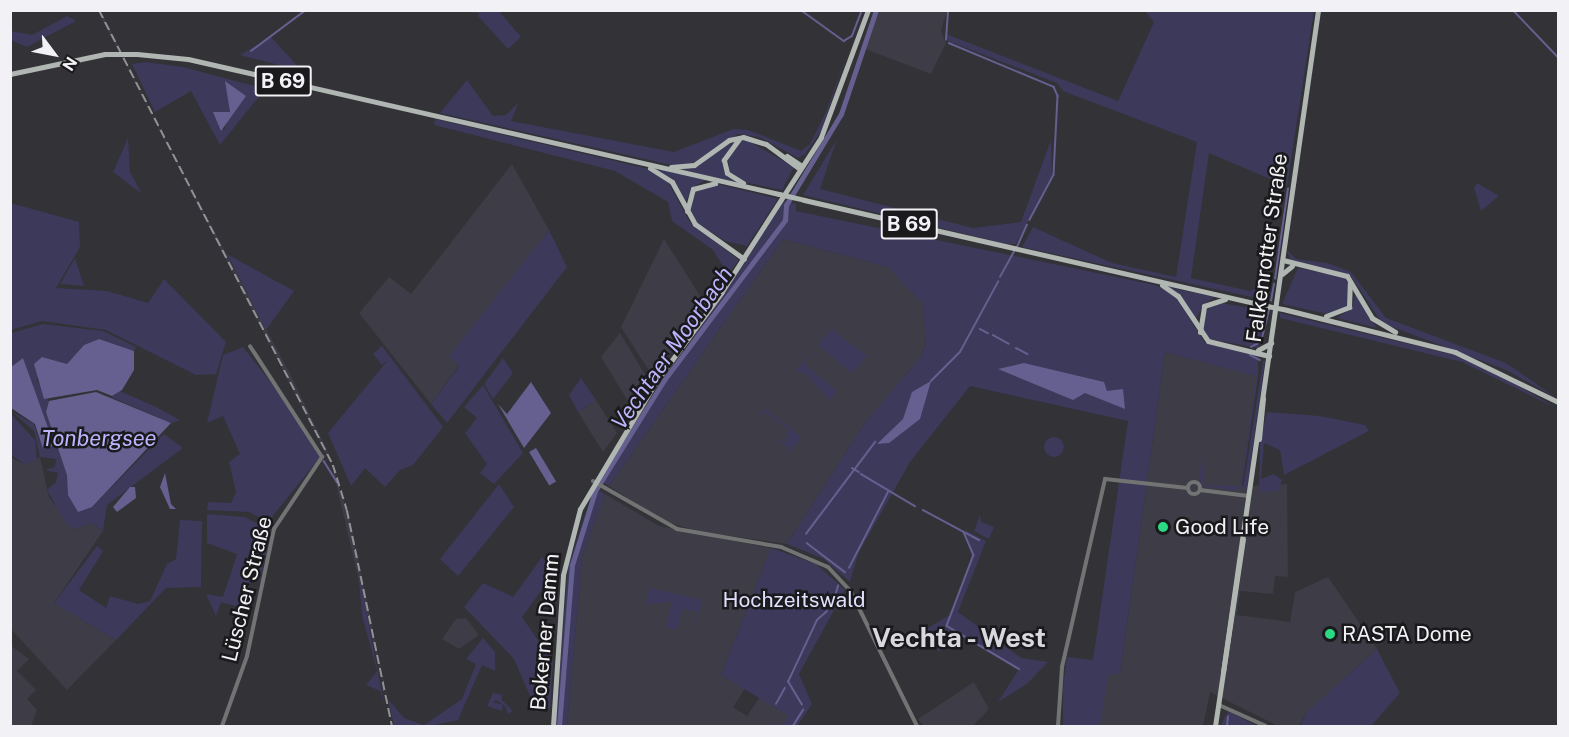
<!DOCTYPE html>
<meta charset="utf-8">
<style>
body{margin:0}
#map{position:relative;width:1569px;height:737px;overflow:hidden;background:#323237;font-family:"Public Sans",sans-serif}
div>[style]{position:absolute}
.built>*{inset:0;background:#3d3c47}
.green>*{inset:0;background:#3c395b}
.round{border-radius:50%}
.water>*{inset:0;background:#65608f;transform-origin:0 0}
.stream>*{height:1.5px;margin:-0.75px;padding:0 0.75px;transform-origin:0.75px;border-radius:0.75px;background:#65608f}
.river>*{height:5px;margin:-2.5px;padding:0 2.5px;transform-origin:2.5px;border-radius:2.5px;background:#65608f}
.minor>*{height:4px;margin:-2px;padding:0 2px;transform-origin:2px;border-radius:2px;background:#727473}
.minor>.ring{margin:-2px;padding:0;box-sizing:content-box;background:none;border:4px solid #727473;border-radius:50%}
.major>*{height:5px;margin:-2.5px;padding:0 2.5px;transform-origin:2.5px;border-radius:2.5px;background:#b0b6b2}
.rail>*{height:1.5px;margin-top:-0.75px;transform-origin:0;background:repeating-linear-gradient(90deg,#929296 0 9px,transparent 0 13.5px)}
.major-bridge>*{height:5px;margin:-2.5px;padding:0 2.5px;transform-origin:2.5px;border-radius:2.5px;background:#b0b6b2}
.dots>*{width:16px;height:16px;translate:-50% -50%;box-sizing:border-box;border:3px solid #1a1a1c;border-radius:50%}
span{translate:-50% -50%;white-space:nowrap;text-align:center;line-height:1.15;-webkit-text-stroke:5px #1a1a1c;paint-order:stroke}
.shield-label span{padding:2px 4px;background:#1a1a1c;border:2px solid;border-radius:4px;-webkit-text-stroke-width:0}
.shield-label{font-size:20px;color:#f2f1f5;font-weight:700}
.street-label{font-size:21px;color:#f2f1f5}
.poi-label{font-size:21px;color:#f2f1f5}
.left{translate:0 -50%;text-align:left}
.park-label{font-size:21px;color:#e1dffe}
.water-label{font-size:22px;color:#bcb5fe;font-style:italic}
.district-label{font-size:27px;color:#d9d8df;font-weight:700}
.frame{position:absolute;inset:0;border:12px solid #f2f1f5;pointer-events:none}
.north{position:absolute;left:24px;top:24px;width:60px;height:60px;-webkit-text-stroke:4px #1a1a1c;paint-order:stroke;rotate:122deg;font-size:16px;font-weight:700;line-height:24px;text-align:center;color:#f2f1f5}
.north::after{content:'';display:block;margin:auto;width:21px;height:27px;background:#f2f1f5;clip-path:polygon(50% 0,100% 100%,50% 72%,0 100%)}
</style>
<div id="map">
<div class="built">
<i style="clip-path:polygon(98px 11px,101px 11px,151px 112px,289px 372px,328px 452px,349px 515px,393px 726px,332px 466px)"></i>
<i style="clip-path:polygon(879px 11px,947px 11px,941px 30px,946px 43px,931px 74px,865px 49px)"></i>
<i style="clip-path:polygon(512px 164px,549px 230px,450px 356px,459px 365px,431px 404px,359px 313px,389px 277px,411px 294px)"></i>
<i style="clip-path:polygon(664px 239px,706px 305px,653px 377px,621px 327px)"></i>
<i style="clip-path:polygon(783px 239px,888px 267px,923px 304px,926px 344px,919px 359px,864px 424px,787px 544px,697px 531px,661px 520px,609px 486px)"></i>
<i style="clip-path:polygon(620px 333px,649px 381px,632px 408px,601px 357px)"></i>
<i style="clip-path:polygon(1165px 352px,1257px 376px,1241px 486px,1287px 484px,1288px 577px,1275px 576px,1273px 594px,1240px 591px,1237px 615px,1290px 622px,1295px 592px,1328px 577px,1377px 649px,1307px 712px,1299px 726px,1278px 726px,1210px 692px,1203px 726px,1076px 726px,1108px 674px,1120px 674px)"></i>
<i style="clip-path:polygon(596px 400px,617px 433px,603px 452px,578px 412px)"></i>
<i style="clip-path:polygon(10px 457px,26px 465px,40px 457px,49px 497px,74px 529px,91px 523px,103px 531px,54px 603px,116px 640px,67px 690px,11px 629px)"></i>
<i style="clip-path:polygon(605px 494px,659px 526px,771px 548px,721px 675px,746px 687px,733px 707px,747px 716px,761px 695px,790px 716px,781px 726px,567px 726px,582px 556px)"></i>
<i style="clip-path:polygon(466px 618px,479px 635px,459px 649px,442px 639px,456px 619px)"></i>
<i style="clip-path:polygon(10px 645px,29px 659px,17px 671px,36px 690px,27px 699px,37px 710px,31px 726px,11px 726px)"></i>
<i style="clip-path:polygon(974px 682px,989px 709px,973px 726px,924px 726px,918px 719px)"></i>
</div>
<div class="green">
<i style="clip-path:polygon(480px 11px,499px 11px,521px 37px,508px 49px,478px 16px)"></i>
<i style="clip-path:polygon(1145px 11px,1314px 11px,1287px 186px,1209px 153px,1191px 278px,1250px 291px,1271px 282px,1270px 301px,1022px 247px,1033px 227px,1112px 263px,1176px 277px,1197px 142px,1063px 91px,1057px 83px,948px 41px,946px 34px,1118px 101px,1154px 22px)"></i>
<i style="clip-path:polygon(67px 16px,76px 21px,27px 47px,11px 40px,11px 31px,32px 35px)"></i>
<i style="clip-path:polygon(271px 37px,302px 71px,240px 55px)"></i>
<i style="clip-path:polygon(847px 53px,822px 130px,805px 154px,798px 158px,759px 137px,738px 134px,691px 164px,676px 166px,440px 113px,467px 80px,493px 116px,506px 115px,519px 102px,511px 121px,674px 152px,733px 129px,748px 130px,801px 151px,810px 144px,826px 112px)"></i>
<i style="clip-path:polygon(evenodd,145px 62px,183px 67px,265px 89px,220px 145px,191px 91px,155px 112px,132px 64px,145px 62px,227px 82px,239px 92px,224px 130px,214px 113px,230px 112px,227px 82px)"></i>
<i style="clip-path:polygon(435px 119px,649px 169px,667px 180px,689px 221px,739px 260px,728px 274px,713px 250px,672px 221px,668px 202px,615px 171px,434px 125px)"></i>
<i style="clip-path:polygon(128px 138px,130px 172px,142px 194px,113px 172px)"></i>
<i style="clip-path:polygon(745px 139px,794px 167px,782px 190px,740px 181px,729px 172px,728px 151px)"></i>
<i style="clip-path:polygon(837px 139px,820px 189px,973px 228px,1021px 222px,1051px 140px,1052px 175px,1016px 244px,1007px 244px,803px 195px)"></i>
<i style="clip-path:polygon(733px 141px,722px 163px,734px 182px,683px 170px)"></i>
<i style="clip-path:polygon(659px 170px,660px 169px,706px 180px,693px 187px,685px 203px)"></i>
<i style="clip-path:polygon(1477px 183px,1499px 196px,1481px 211px,1474px 188px)"></i>
<i style="clip-path:polygon(717px 184px,778px 199px,747px 246px,725px 241px,697px 223px,689px 208px,695px 190px)"></i>
<i style="clip-path:polygon(784px 201px,796px 204px,796px 211px,1155px 285px,1174px 294px,1205px 343px,1258px 355px,1258px 376px,1242px 487px,1236px 490px,1232px 490px,1209px 487px,1203px 486px,1199px 478px,1202px 454px,1204px 485px,1241px 486px,1256px 376px,1165px 352px,1120px 674px,1108px 674px,1100px 725px,1063px 726px,1063px 688px,1067px 657px,1093px 660px,1128px 421px,970px 386px,910px 462px,858px 554px,850px 582px,824px 559px,787px 544px,864px 424px,919px 359px,926px 344px,923px 304px,888px 267px,783px 239px,609px 486px,599px 480px)"></i>
<i style="clip-path:polygon(11px 203px,79px 222px,80px 247px,56px 288px,107px 291px,148px 303px,164px 279px,226px 342px,216px 374px,196px 375px,106px 330px,42px 321px,11px 330px)"></i>
<i style="clip-path:polygon(549px 230px,567px 267px,447px 423px,431px 404px,459px 366px,449px 356px)"></i>
<i style="clip-path:polygon(1287px 250px,1296px 259px,1328px 263px,1351px 272px,1386px 318px,1506px 363px,1558px 399px,1506px 370px,1382px 323px,1350px 275px,1290px 259px)"></i>
<i style="clip-path:polygon(227px 254px,294px 291px,266px 330px,248px 294px)"></i>
<i style="clip-path:polygon(75px 258px,84px 286px,60px 284px)"></i>
<i style="clip-path:polygon(1298px 268px,1344px 277px,1352px 290px,1348px 307px,1332px 315px,1282px 304px)"></i>
<i style="clip-path:polygon(1168px 286px,1176px 289px,1215px 297px,1203px 305px,1196px 319px)"></i>
<i style="clip-path:polygon(1356px 290px,1367px 315px,1377px 328px,1337px 318px,1352px 308px)"></i>
<i style="clip-path:polygon(1216px 302px,1267px 311px,1258px 348px,1209px 339px,1201px 327px,1202px 315px)"></i>
<i style="clip-path:polygon(1280px 313px,1454px 355px,1487px 367px,1558px 409px,1462px 362px,1280px 318px)"></i>
<i style="clip-path:polygon(43px 324px,103px 331px,136px 347px,134px 351px,99px 339px,84px 345px,67px 364px,42px 357px,37px 380px,49px 401px,46px 412px,68px 475px,68px 495px,92px 507px,164px 434px,183px 448px,107px 505px,103px 531px,91px 523px,74px 529px,67px 525px,47px 490px,56px 482px,58px 473px,45px 470px,55px 467px,56px 459px,40px 457px,34px 431px,11px 411px,34px 424px,40px 442px,50px 433px,23px 358px,11px 367px,11px 333px)"></i>
<i style="clip-path:polygon(835px 325px,832px 330px,867px 356px,852px 373px,818px 345px)"></i>
<i style="clip-path:polygon(382px 346px,443px 427px,413px 465px,400px 470px,385px 487px,365px 468px,351px 486px,328px 433px,388px 360px,382px 365px,373px 354px)"></i>
<i style="clip-path:polygon(243px 347px,286px 402px,320px 457px,268px 522px,249px 512px,207px 510px,208px 502px,231px 503px,236px 492px,229px 462px,240px 454px,223px 416px,207px 423px,223px 355px)"></i>
<i style="clip-path:polygon(816px 349px,804px 364px,837px 391px,830px 400px,805px 373px,795px 371px)"></i>
<i style="clip-path:polygon(503px 358px,513px 373px,493px 399px,484px 384px)"></i>
<i style="clip-path:polygon(1263px 361px,1265px 361px,1247px 489px,1243px 488px)"></i>
<i style="clip-path:polygon(581px 378px,596px 400px,578px 412px,569px 395px)"></i>
<i style="clip-path:polygon(483px 385px,523px 453px,494px 484px,480px 473px,487px 464px,465px 433px,477px 418px,464px 407px)"></i>
<i style="clip-path:polygon(120px 391px,156px 407px,180px 420px,171px 423px,111px 397px)"></i>
<i style="clip-path:polygon(771px 402px,766px 409px,801px 437px,787px 455px,789px 448px,773px 437px,785px 443px,789px 430px,766px 412px,755px 420px)"></i>
<i style="clip-path:polygon(1267px 412px,1320px 416px,1365px 425px,1369px 431px,1284px 475px,1280px 450px,1264px 443px,1261px 479px,1274px 474px,1282px 480px,1278px 491px,1259px 492px,1260px 442px)"></i>
<i style="clip-path:polygon(11px 414px,35px 440px,37px 459px,26px 465px,11px 455px)"></i>
<i class="round" style="left:1044px;top:437px;width:20px;height:20px"></i>
<i style="clip-path:polygon(499px 484px,514px 507px,458px 576px,440px 559px)"></i>
<i style="clip-path:polygon(594px 488px,605px 494px,582px 556px,567px 726px,555px 726px,568px 567px)"></i>
<i style="clip-path:polygon(207px 514px,245px 517px,271px 531px,260px 581px,252px 579px,243px 608px,221px 602px,216px 616px,206px 594px,223px 597px,237px 554px,207px 543px)"></i>
<i style="clip-path:polygon(980px 515px,981px 522px,994px 527px,989px 539px,974px 531px)"></i>
<i style="clip-path:polygon(180px 520px,202px 521px,201px 587px,166px 588px,116px 640px,54px 603px,97px 546px,103px 551px,79px 590px,106px 608px,110px 596px,138px 604px,150px 601px,167px 564px,176px 559px)"></i>
<i style="clip-path:polygon(965px 530px,986px 541px,958px 612px,1021px 658px,1048px 662px,1027px 684px,998px 702px,1019px 669px,950px 630px,939px 652px,928px 635px,928px 628px,950px 615px,964px 580px,972px 554px)"></i>
<i style="clip-path:polygon(771px 548px,816px 564px,845px 590px,799px 674px,812px 704px,797px 726px,781px 726px,789px 716px,721px 675px)"></i>
<i style="clip-path:polygon(542px 557px,554px 573px,522px 617px,553px 662px,550px 708px,537px 712px,514px 659px,464px 607px,483px 583px,513px 597px)"></i>
<i style="clip-path:polygon(358px 569px,385px 709px,390px 726px,380px 691px,366px 685px,377px 671px,362px 615px)"></i>
<i style="clip-path:polygon(650px 588px,702px 600px,696px 626px,697px 612px,682px 609px,677px 630px,666px 627px,672px 601px,646px 605px)"></i>
<i style="clip-path:polygon(483px 638px,495px 652px,495px 671px,482px 665px,458px 720px,430px 726px,394px 726px,388px 699px,404px 718px,424px 725px,462px 699px,476px 664px,466px 659px)"></i>
<i style="clip-path:polygon(1377px 649px,1400px 693px,1371px 726px,1300px 726px,1307px 712px)"></i>
<i style="clip-path:polygon(493px 693px,503px 695px,501px 699px,513px 711px,508px 714px,505px 706px,496px 700px,493px 702px,503px 705px,502px 711px,487px 706px)"></i>
<i style="clip-path:polygon(1228px 712px,1232px 713px,1257px 726px,1220px 726px)"></i>
</div>
<div class="water">
<i style="clip-path:polygon(225px 81px,246px 96px,221px 131px,213px 112px,230px 112px)"></i>
<i style="clip-path:polygon(99px 339px,134px 351px,134px 370px,122px 390px,112px 396px,97px 390px,44px 399px,34px 364px,42px 357px,67px 364px,84px 345px)"></i>
<i style="clip-path:polygon(23px 358px,50px 433px,53px 446px,43px 449px,35px 424px,11px 408px,11px 367px)"></i>
<i style="clip-path:polygon(1024px 363px,1104px 382px,1107px 391px,1123px 389px,1125px 409px,1085px 393px,1073px 400px,998px 369px)"></i>
<i style="clip-path:polygon(931px 381px,920px 419px,889px 443px,877px 444px,903px 419px,912px 392px)"></i>
<i style="clip-path:polygon(531px 382px,551px 413px,524px 448px,498px 404px,507px 414px)"></i>
<i style="clip-path:polygon(96px 392px,171px 423px,92px 507px,78px 512px,68px 495px,67px 475px,46px 412px,49px 401px)"></i>
<i style="left:536px;top:448px;width:39px;height:8px;rotate:59deg"></i>
<i style="clip-path:polygon(165px 473px,171px 504px,176px 509px,170px 509px,160px 487px)"></i>
<i style="clip-path:polygon(130px 487px,135px 487px,136px 498px,117px 512px,113px 507px)"></i>
</div>
<div class="stream">
<i style="left:801px;top:10px;width:53px;rotate:35.8deg"></i>
<i style="left:844px;top:41px;width:9px;rotate:-32deg"></i>
<i style="left:852px;top:36px;width:28px;rotate:-69deg"></i>
<i style="left:1513px;top:10px;width:65px;rotate:46.2deg"></i>
<i style="left:478px;top:12px;width:2px;rotate:-90deg"></i>
<i style="left:946px;top:40px;width:30px;rotate:-86deg"></i>
<i style="left:949px;top:43px;width:114px;rotate:22.7deg"></i>
<i style="left:1054px;top:87px;width:10px;rotate:66deg"></i>
<i style="left:1058px;top:96px;width:79px;rotate:92.9deg"></i>
<i style="left:1054px;top:175px;width:51px;rotate:118.1deg"></i>
<i style="left:251px;top:51px;width:69px;rotate:-36.7deg"></i>
<i style="left:1017px;top:247px;width:24px;rotate:-66deg"></i>
<i style="left:1000px;top:277px;width:29px;rotate:-61deg"></i>
<i style="left:1275px;top:279px;width:91px;rotate:-81.8deg"></i>
<i style="left:1271px;top:301px;width:17px;rotate:-80deg"></i>
<i style="left:980px;top:329px;width:9px;rotate:27deg"></i>
<i style="left:993px;top:335px;width:18px;rotate:29deg"></i>
<i style="left:1251px;top:347px;width:11px;rotate:-27deg"></i>
<i style="left:1261px;top:342px;width:33px;rotate:-76deg"></i>
<i style="left:1016px;top:348px;width:13px;rotate:27deg"></i>
<i style="left:1250px;top:355px;width:11px;rotate:27deg"></i>
<i style="left:931px;top:381px;width:41px;rotate:-45deg"></i>
<i style="left:960px;top:352px;width:80px;rotate:-61.5deg"></i>
<i style="left:324px;top:461px;width:25px;rotate:58deg"></i>
<i style="left:852px;top:468px;width:8px;rotate:30deg"></i>
<i style="left:861px;top:474px;width:63px;rotate:30.7deg"></i>
<i style="left:923px;top:510px;width:47px;rotate:28.2deg"></i>
<i style="left:964px;top:532px;width:25px;rotate:67deg"></i>
<i style="left:974px;top:555px;width:76px;rotate:110.8deg"></i>
<i style="left:947px;top:626px;width:84px;rotate:30.8deg"></i>
<i style="left:966px;top:533px;width:15px;rotate:28deg"></i>
<i style="left:806px;top:534px;width:115px;rotate:-53.1deg"></i>
<i style="left:807px;top:543px;width:48px;rotate:37.3deg"></i>
<i style="left:849px;top:568px;width:85px;rotate:-62.8deg"></i>
<i style="left:832px;top:607px;width:22px;rotate:-74deg"></i>
<i style="left:776px;top:704px;width:18px;rotate:-61deg"></i>
<i style="left:802px;top:705px;width:27px;rotate:-121deg"></i>
<i style="left:788px;top:682px;width:68px;rotate:-64.9deg"></i>
<i style="left:817px;top:620px;width:13px;rotate:-42deg"></i>
<i style="left:793px;top:726px;width:19px;rotate:-58deg"></i>
<i style="left:1227px;top:726px;width:9px;rotate:-84deg"></i>
</div>
<div class="river">
<i style="left:559px;top:726px;width:162px;rotate:-85.4deg"></i>
<i style="left:572px;top:565px;width:77px;rotate:-72.7deg"></i>
<i style="left:595px;top:491px;width:131px;rotate:-58.1deg"></i>
<i style="left:664px;top:380px;width:201px;rotate:-52.9deg"></i>
<i style="left:785px;top:220px;width:15px;rotate:-86deg"></i>
<i style="left:786px;top:205px;width:106px;rotate:-58.9deg"></i>
<i style="left:841px;top:114px;width:110px;rotate:-71.4deg"></i>
</div>
<div class="minor">
<i style="left:593px;top:481px;width:97px;rotate:29.7deg"></i>
<i style="left:677px;top:529px;width:106px;rotate:9.8deg"></i>
<i style="left:781px;top:547px;width:51px;rotate:23.1deg"></i>
<i style="left:828px;top:567px;width:34px;rotate:47deg"></i>
<i style="left:851px;top:592px;width:149px;rotate:63.8deg"></i>
<i class="ring" style="left:1188px;top:482px;width:8px;height:8px"></i>
<i style="left:1200px;top:490px;width:49px;rotate:7deg"></i>
<i style="left:1219px;top:705px;width:51px;rotate:24.1deg"></i>
<i style="left:222px;top:726px;width:74px;rotate:-70.3deg"></i>
<i style="left:247px;top:656px;width:130px;rotate:-78deg"></i>
<i style="left:274px;top:529px;width:87px;rotate:-56.3deg"></i>
<i style="left:322px;top:457px;width:132px;rotate:-123deg"></i>
<i style="left:1058px;top:726px;width:59px;rotate:-86.1deg"></i>
<i style="left:1062px;top:667px;width:193px;rotate:-77.1deg"></i>
<i style="left:1105px;top:479px;width:83px;rotate:6.2deg"></i>
</div>
<div class="major">
<i style="left:137px;top:54px;width:51px;rotate:5.6deg"></i>
<i style="left:188px;top:59px;width:606px;rotate:12.87deg"></i>
<i style="left:10px;top:74px;width:97px;rotate:-11.9deg"></i>
<i style="left:739px;top:139px;width:26px;rotate:126deg"></i>
<i style="left:724px;top:160px;width:13px;rotate:77deg"></i>
<i style="left:727px;top:173px;width:19px;rotate:32deg"></i>
<i style="left:787px;top:156px;width:18px;rotate:34deg"></i>
<i style="left:671px;top:167px;width:23px;rotate:-5deg"></i>
<i style="left:694px;top:165px;width:43px;rotate:-35.5deg"></i>
<i style="left:729px;top:140px;width:14px;rotate:-12deg"></i>
<i style="left:743px;top:137px;width:24px;rotate:17deg"></i>
<i style="left:766px;top:144px;width:42px;rotate:36.3deg"></i>
<i style="left:650px;top:168px;width:26px;rotate:32deg"></i>
<i style="left:672px;top:182px;width:48px;rotate:61.3deg"></i>
<i style="left:695px;top:224px;width:60px;rotate:35.5deg"></i>
<i style="left:804px;top:200px;width:470px;rotate:12.9deg"></i>
<i style="left:687px;top:211px;width:23px;rotate:-75deg"></i>
<i style="left:693px;top:189px;width:23px;rotate:-15deg"></i>
<i style="left:1283px;top:260px;width:66px;rotate:14deg"></i>
<i style="left:1347px;top:276px;width:49px;rotate:59.2deg"></i>
<i style="left:1372px;top:318px;width:27px;rotate:31deg"></i>
<i style="left:1282px;top:274px;width:13px;rotate:-39deg"></i>
<i style="left:1162px;top:285px;width:19px;rotate:35deg"></i>
<i style="left:1178px;top:296px;width:54px;rotate:56.3deg"></i>
<i style="left:1208px;top:341px;width:63px;rotate:13.8deg"></i>
<i style="left:1287px;top:310px;width:173px;rotate:14deg"></i>
<i style="left:1455px;top:352px;width:114px;rotate:25.9deg"></i>
<i style="left:1326px;top:316px;width:25px;rotate:-21deg"></i>
<i style="left:1349px;top:307px;width:25px;rotate:-88deg"></i>
<i style="left:1200px;top:332px;width:26px;rotate:-81deg"></i>
<i style="left:1204px;top:306px;width:22px;rotate:-18deg"></i>
<i style="left:1258px;top:350px;width:15px;rotate:-28deg"></i>
<i style="left:1259px;top:439px;width:41px;rotate:-84.4deg"></i>
<i style="left:1223px;top:672px;width:669px;rotate:-81.83deg"></i>
<i style="left:553px;top:726px;width:151px;rotate:-86.2deg"></i>
<i style="left:563px;top:575px;width:68px;rotate:-75.6deg"></i>
<i style="left:580px;top:509px;width:147px;rotate:-59.2deg"></i>
<i style="left:655px;top:383px;width:112px;rotate:-53.7deg"></i>
<i style="left:721px;top:293px;width:185px;rotate:-57.3deg"></i>
<i style="left:821px;top:137px;width:135px;rotate:-69.7deg"></i>
<i style="left:1215px;top:726px;width:189px;rotate:-81.5deg"></i>
</div>
<div class="rail">
<i style="left:99px;top:10px;width:512px;rotate:62.78deg"></i>
<i style="left:333px;top:465px;width:47px;rotate:72.7deg"></i>
<i style="left:347px;top:510px;width:221px;rotate:78.2deg"></i>
</div>
<div class="major-bridge">
<i style="left:105px;top:54px;width:32px"></i>
<i style="left:779px;top:194px;width:26px;rotate:13deg"></i>
<i style="left:1262px;top:305px;width:25px;rotate:11deg"></i>
</div>
<div class="dots">
<i style="left:1163px;top:527px;background:#2bd884"></i>
<i style="left:1330px;top:634px;background:#2bd884"></i>
</div>
<div class="shield-label">
<span style="left:283px;top:81px">B 69</span>
<span style="left:909px;top:224px">B 69</span>
</div>
<div class="street-label">
<span style="left:1267px;top:248px;rotate:-82deg">Falkenrotter Straße</span>
<span style="left:247px;top:589px;rotate:-76deg">Lüscher Straße</span>
<span style="left:545px;top:632px;rotate:-85deg">Bokerner Damm</span>
</div>
<div class="poi-label">
<span class="left" style="left:1175px;top:527px">Good Life</span>
<span class="left" style="left:1342px;top:634px">RASTA Dome</span>
</div>
<div class="park-label">
<span style="left:794px;top:600px">Hochzeitswald</span>
</div>
<div class="water-label">
<span style="left:672px;top:348px;rotate:-55deg">Vechtaer Moorbach</span>
<span style="left:99px;top:439px">Tonbergsee</span>
</div>
<div class="district-label">
<span style="left:959px;top:638px">Vechta - West</span>
</div>
<div class="frame"></div>
<div class="north">N</div>
</div>
